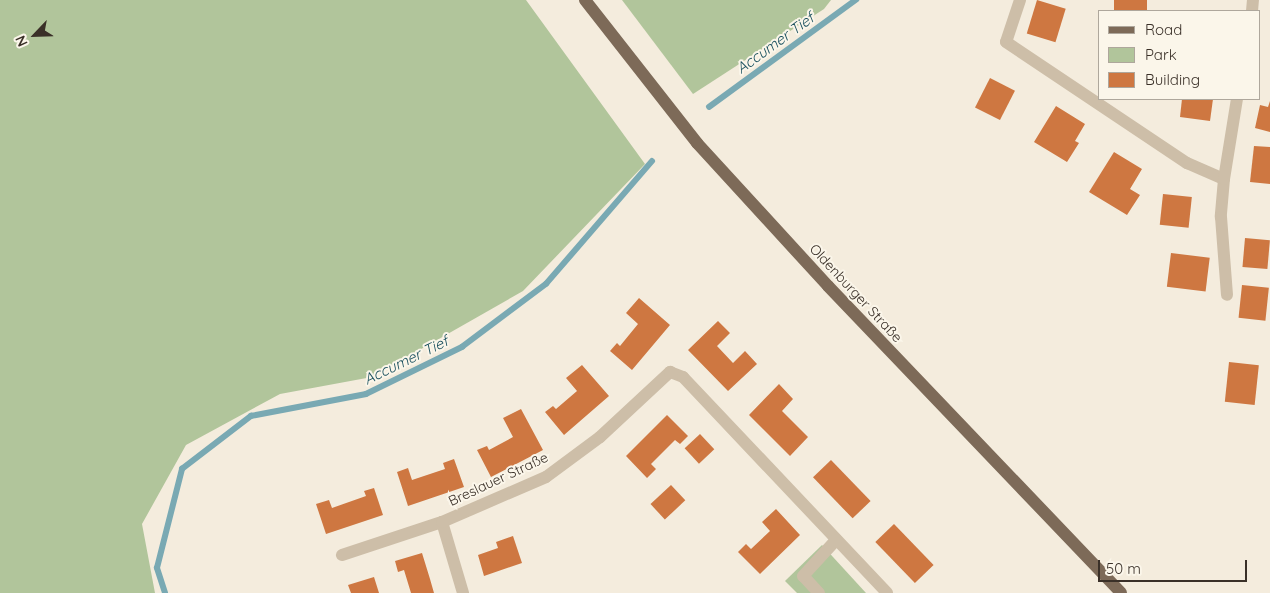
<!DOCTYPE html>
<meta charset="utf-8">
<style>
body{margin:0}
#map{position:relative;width:1270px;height:593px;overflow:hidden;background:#f4ecdd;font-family:Quicksand,sans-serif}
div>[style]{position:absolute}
.green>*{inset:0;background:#b1c59b}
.stream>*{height:5.5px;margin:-2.75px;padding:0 2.75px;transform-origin:2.75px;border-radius:2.75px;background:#79a9b3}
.building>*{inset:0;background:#ce7741;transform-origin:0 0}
.minor>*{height:12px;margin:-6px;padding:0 6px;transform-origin:6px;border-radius:6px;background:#cdbea8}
.primary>*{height:12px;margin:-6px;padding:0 6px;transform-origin:6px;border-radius:6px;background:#7d6a58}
span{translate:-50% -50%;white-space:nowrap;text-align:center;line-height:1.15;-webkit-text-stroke:4px #fbf6ea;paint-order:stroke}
.street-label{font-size:14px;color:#3a3028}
.water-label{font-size:15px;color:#1a505e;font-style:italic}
.legend{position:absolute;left:1098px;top:10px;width:162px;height:90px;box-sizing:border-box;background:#fbf6ea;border:1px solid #aea79c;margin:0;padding:6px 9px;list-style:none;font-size:15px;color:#3a3028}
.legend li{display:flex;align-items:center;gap:10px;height:25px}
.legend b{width:25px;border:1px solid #aea79c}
.north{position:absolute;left:10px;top:10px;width:50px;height:50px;-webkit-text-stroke:4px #fbf6ea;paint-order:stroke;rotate:246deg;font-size:14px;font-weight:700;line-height:20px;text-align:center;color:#3a3028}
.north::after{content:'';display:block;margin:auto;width:18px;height:22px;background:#3a3028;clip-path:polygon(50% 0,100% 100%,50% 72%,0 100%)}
.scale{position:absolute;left:1098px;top:560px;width:149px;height:22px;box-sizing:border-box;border:2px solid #3a3028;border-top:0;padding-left:6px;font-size:15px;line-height:18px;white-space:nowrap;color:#3a3028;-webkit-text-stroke:4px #fbf6ea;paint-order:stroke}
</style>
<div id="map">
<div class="green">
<i style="clip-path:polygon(0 0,526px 0,645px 164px,523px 291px,372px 377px,280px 394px,186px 445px,142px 524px,155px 593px,0 593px)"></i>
<i style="clip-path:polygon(622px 0,831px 0,824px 9px,693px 94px)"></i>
<i style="clip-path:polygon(822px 545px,866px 593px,797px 593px,785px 581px)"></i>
</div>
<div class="stream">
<i style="left:709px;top:107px;width:182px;rotate:-36.1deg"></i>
<i style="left:165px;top:593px;width:26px;rotate:-108deg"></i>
<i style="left:157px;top:568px;width:102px;rotate:-75.8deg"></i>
<i style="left:182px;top:469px;width:87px;rotate:-37.5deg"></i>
<i style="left:251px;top:416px;width:117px;rotate:-10.8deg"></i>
<i style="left:366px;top:394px;width:107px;rotate:-26.1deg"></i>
<i style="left:462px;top:347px;width:105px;rotate:-36.9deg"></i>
<i style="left:546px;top:284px;width:162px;rotate:-49.2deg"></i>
</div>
<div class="building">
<i style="left:1037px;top:0;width:30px;height:35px;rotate:17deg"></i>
<i style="left:1114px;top:0;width:33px;height:11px"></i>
<i style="left:990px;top:78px;width:28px;height:33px;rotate:27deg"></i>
<i style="clip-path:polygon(1182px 99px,1213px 99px,1210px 121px,1180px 117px)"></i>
<i style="clip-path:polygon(1270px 101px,1270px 132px,1255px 128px,1260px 105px,1268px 107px)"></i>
<i style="clip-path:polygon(1056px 106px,1085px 124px,1075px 141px,1079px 143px,1067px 162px,1034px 142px)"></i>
<i style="clip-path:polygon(1254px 146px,1270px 147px,1270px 184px,1250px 182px)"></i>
<i style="clip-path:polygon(1114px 152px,1142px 169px,1130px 189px,1140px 195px,1127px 215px,1089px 192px)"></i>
<i style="left:1163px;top:194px;width:29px;height:31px;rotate:6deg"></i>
<i style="left:1245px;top:238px;width:25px;height:29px;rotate:5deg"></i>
<i style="left:1171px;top:253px;width:39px;height:34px;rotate:7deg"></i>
<i style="left:1242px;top:285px;width:27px;height:33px;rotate:6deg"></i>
<i style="clip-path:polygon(639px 298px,670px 325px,632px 370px,610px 351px,617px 343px,620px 346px,638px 324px,626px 313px)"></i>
<i style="clip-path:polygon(718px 321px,730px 333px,717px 346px,733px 363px,745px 351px,757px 364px,728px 391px,688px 350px)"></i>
<i style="left:1229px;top:362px;width:30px;height:40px;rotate:6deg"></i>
<i style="clip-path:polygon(582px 365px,609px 396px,564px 435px,545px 412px,553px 406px,556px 409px,577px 391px,566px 378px)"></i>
<i style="clip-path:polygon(779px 384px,793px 399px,782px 411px,808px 437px,790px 456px,749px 415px)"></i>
<i style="clip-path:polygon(521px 409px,543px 450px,491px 477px,477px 450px,487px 446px,489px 450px,513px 437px,503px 418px)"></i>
<i style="clip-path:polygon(667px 415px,688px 436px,680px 444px,675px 440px,651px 464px,656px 469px,647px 478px,626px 456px)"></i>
<i style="left:700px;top:434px;width:21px;height:21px;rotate:47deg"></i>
<i style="clip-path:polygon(454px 459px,464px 487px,408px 506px,397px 472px,408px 468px,412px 480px,445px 469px,443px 463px)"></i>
<i style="left:831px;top:460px;width:57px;height:25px;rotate:46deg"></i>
<i style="left:671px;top:485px;width:21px;height:28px;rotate:47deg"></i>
<i style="clip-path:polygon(374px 488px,383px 515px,326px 534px,316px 504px,329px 500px,332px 508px,366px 496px,364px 491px)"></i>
<i style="clip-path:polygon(776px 509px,800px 535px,760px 574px,738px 552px,746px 544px,751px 549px,770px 531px,762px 522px)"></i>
<i style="left:894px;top:524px;width:57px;height:26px;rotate:46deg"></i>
<i style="clip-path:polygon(513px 536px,522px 563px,484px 576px,478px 555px,498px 548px,496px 542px)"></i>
<i style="clip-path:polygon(422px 553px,430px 579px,434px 593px,411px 593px,404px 570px,398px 572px,395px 561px)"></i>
<i style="clip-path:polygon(374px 577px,379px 593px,351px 593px,348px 585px)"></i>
</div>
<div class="minor">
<i style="left:1020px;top:0;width:44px;rotate:108.4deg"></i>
<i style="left:1006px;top:42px;width:218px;rotate:33.8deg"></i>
<i style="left:1187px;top:163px;width:40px;rotate:23.4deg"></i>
<i style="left:1224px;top:179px;width:38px;rotate:95deg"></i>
<i style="left:1221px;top:217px;width:78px;rotate:85.6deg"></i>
<i style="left:1252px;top:11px;width:11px;rotate:-85deg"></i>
<i style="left:1224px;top:179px;width:81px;rotate:-80.8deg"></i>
<i style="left:442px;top:522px;width:74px;rotate:73.5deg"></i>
<i style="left:342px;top:555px;width:105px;rotate:-18.3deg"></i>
<i style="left:442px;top:522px;width:113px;rotate:-23.4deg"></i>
<i style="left:546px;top:477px;width:67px;rotate:-36.5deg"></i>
<i style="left:600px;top:437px;width:96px;rotate:-42.9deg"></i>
<i style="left:670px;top:372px;width:14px;rotate:21deg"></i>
<i style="left:683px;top:377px;width:297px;rotate:46.6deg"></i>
<i style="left:819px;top:593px;width:23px;rotate:-133deg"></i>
<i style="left:803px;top:576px;width:49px;rotate:-47.5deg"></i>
</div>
<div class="primary">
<i style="left:585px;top:0;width:182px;rotate:51.9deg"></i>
<i style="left:697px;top:143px;width:194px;rotate:47.5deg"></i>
<i style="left:828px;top:286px;width:424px;rotate:46.3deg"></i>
</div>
<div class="street-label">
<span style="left:856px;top:293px;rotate:47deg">Oldenburger Straße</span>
<span style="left:498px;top:479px;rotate:-25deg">Breslauer Straße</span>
</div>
<div class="water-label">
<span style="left:775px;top:43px;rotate:-36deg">Accumer Tief</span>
<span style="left:406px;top:360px;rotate:-26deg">Accumer Tief</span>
</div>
<ul class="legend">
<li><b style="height:6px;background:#7d6a58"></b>Road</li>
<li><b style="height:14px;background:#b1c59b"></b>Park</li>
<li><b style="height:14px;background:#ce7741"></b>Building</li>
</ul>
<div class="north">N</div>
<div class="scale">50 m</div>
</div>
